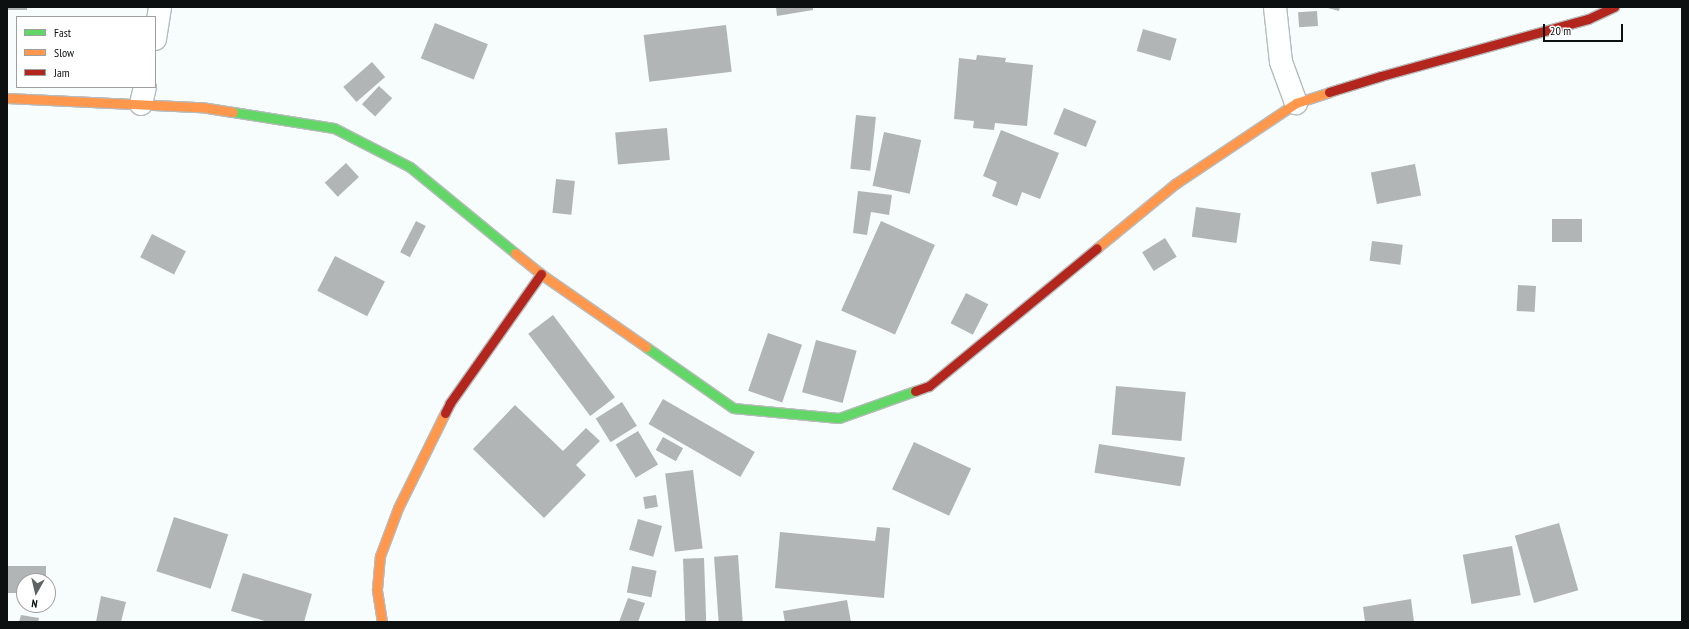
<!DOCTYPE html>
<style>
body{margin:0}
#map{position:relative;width:1689px;height:629px;overflow:hidden;background:#f7fcfd;font-family:"PT Sans Narrow",sans-serif}
div>[style]{position:absolute}
.building>*{inset:0;background:#b1b5b6;transform-origin:0 0}
.roads{filter:drop-shadow(1px 0 #b7bbbb) drop-shadow(-1px 0 #b7bbbb) drop-shadow(0 1px #b7bbbb) drop-shadow(0 -1px #b7bbbb)}
.street>*{height:22px;margin:-11px;padding:0 11px;transform-origin:11px;border-radius:11px;background:#feffff}
.fast>*{height:9px;margin:-4.5px;padding:0 4.5px;transform-origin:4.5px;border-radius:4.5px;background:#63d668}
.slow>*{height:9px;margin:-4.5px;padding:0 4.5px;transform-origin:4.5px;border-radius:4.5px;background:#ff974d}
.jam>*{height:9px;margin:-4.5px;padding:0 4.5px;transform-origin:4.5px;border-radius:4.5px;background:#b3261e}
span{translate:-50% -50%;white-space:nowrap;text-align:center;line-height:1.15;-webkit-text-stroke:3.5px #fff;paint-order:stroke}
.frame{position:absolute;inset:0;border:8px solid #0c1010;pointer-events:none}
.legend{position:absolute;left:16px;top:16px;width:140px;height:72px;box-sizing:border-box;background:#fff;border:1px solid #9e9f9f;margin:0;padding:5px 7px;list-style:none;font-size:12px;color:#0c1010}
.legend li{display:flex;align-items:center;gap:8px;height:20px}
.legend b{width:20px;border:1px solid #9e9f9f}
.north{position:absolute;left:16px;top:573px;width:40px;height:40px;box-sizing:border-box;background:#fff;border:1px solid #9e9f9f;border-radius:50%;rotate:188deg;font-size:11px;font-weight:700;line-height:16px;text-align:center;color:#0c1010}
.north::after{content:'';display:block;margin:auto;width:14px;height:18px;background:#5e6363;clip-path:polygon(50% 0,100% 100%,50% 72%,0 100%)}
.scale{position:absolute;left:1543px;top:24px;width:80px;height:18px;box-sizing:border-box;border:2px solid #0c1010;border-top:0;padding-left:5px;font-size:12px;line-height:14px;white-space:nowrap;color:#0c1010;-webkit-text-stroke:3px #fff;paint-order:stroke}
</style>
<div id="map">
<div class="building">
<i style="left:7px;top:7px;width:20px;height:3px"></i>
<i style="clip-path:polygon(776px 7px,813px 7px,813px 10px,777px 16px)"></i>
<i style="clip-path:polygon(1324px 7px,1340px 7px,1339px 11px)"></i>
<i style="left:1317px;top:11px;width:15px;height:19px;rotate:86deg"></i>
<i style="left:435px;top:23px;width:57px;height:38px;rotate:22deg"></i>
<i style="left:726px;top:25px;width:47px;height:83px;rotate:83deg"></i>
<i style="left:1143px;top:29px;width:35px;height:23px;rotate:16deg"></i>
<i style="clip-path:polygon(977px 55px,1006px 58px,1005px 62px,1033px 65px,1027px 126px,995px 123px,994px 130px,973px 128px,974px 121px,954px 119px,959px 58px,976px 60px)"></i>
<i style="left:372px;top:62px;width:20px;height:38px;rotate:49deg"></i>
<i style="left:379px;top:86px;width:18px;height:25px;rotate:43deg"></i>
<i style="left:1064px;top:108px;width:35px;height:28px;rotate:22deg"></i>
<i style="left:856px;top:115px;width:20px;height:54px;rotate:6deg"></i>
<i style="left:667px;top:128px;width:32px;height:52px;rotate:85deg"></i>
<i style="clip-path:polygon(1001px 130px,1059px 153px,1040px 199px,1022px 192px,1017px 206px,992px 196px,997px 182px,983px 176px)"></i>
<i style="left:884px;top:132px;width:38px;height:55px;rotate:12deg"></i>
<i style="left:346px;top:163px;width:19px;height:29px;rotate:47deg"></i>
<i style="left:1415px;top:164px;width:32px;height:45px;rotate:79deg"></i>
<i style="left:556px;top:179px;width:19px;height:34px;rotate:6deg"></i>
<i style="clip-path:polygon(858px 191px,892px 195px,889px 215px,871px 212px,867px 235px,853px 233px)"></i>
<i style="left:1196px;top:207px;width:45px;height:30px;rotate:8deg"></i>
<i style="left:1552px;top:219px;width:30px;height:23px"></i>
<i style="left:416px;top:221px;width:11px;height:35px;rotate:27deg"></i>
<i style="left:881px;top:221px;width:59px;height:98px;rotate:24deg"></i>
<i style="left:152px;top:234px;width:38px;height:26px;rotate:27deg"></i>
<i style="left:1165px;top:238px;width:22px;height:27px;rotate:58deg"></i>
<i style="left:1372px;top:241px;width:31px;height:20px;rotate:7deg"></i>
<i style="left:335px;top:256px;width:56px;height:39px;rotate:27deg"></i>
<i style="left:1518px;top:285px;width:18px;height:26px;rotate:3deg"></i>
<i style="left:966px;top:293px;width:25px;height:34px;rotate:27deg"></i>
<i style="left:553px;top:315px;width:103px;height:31px;rotate:53deg"></i>
<i style="left:768px;top:333px;width:36px;height:61px;rotate:19deg"></i>
<i style="left:816px;top:340px;width:42px;height:54px;rotate:15deg"></i>
<i style="left:1116px;top:386px;width:70px;height:49px;rotate:5deg"></i>
<i style="left:663px;top:399px;width:106px;height:29px;rotate:30deg"></i>
<i style="left:622px;top:402px;width:28px;height:31px;rotate:58deg"></i>
<i style="clip-path:polygon(515px 405px,563px 451px,586px 428px,600px 441px,576px 465px,586px 475px,544px 518px,473px 449px)"></i>
<i style="left:638px;top:431px;width:39px;height:26px;rotate:59deg"></i>
<i style="left:663px;top:437px;width:23px;height:15px;rotate:29deg"></i>
<i style="left:914px;top:442px;width:63px;height:52px;rotate:25deg"></i>
<i style="left:1099px;top:444px;width:87px;height:29px;rotate:9deg"></i>
<i style="left:693px;top:470px;width:79px;height:28px;rotate:83deg"></i>
<i style="left:656px;top:495px;width:12px;height:13px;rotate:81deg"></i>
<i style="left:174px;top:517px;width:57px;height:57px;rotate:18deg"></i>
<i style="left:638px;top:519px;width:25px;height:32px;rotate:16deg"></i>
<i style="left:1559px;top:523px;width:70px;height:46px;rotate:74deg"></i>
<i style="clip-path:polygon(877px 527px,890px 528px,884px 598px,775px 588px,780px 532px,875px 541px)"></i>
<i style="left:1512px;top:546px;width:50px;height:50px;rotate:80deg"></i>
<i style="left:738px;top:555px;width:67px;height:24px;rotate:86deg"></i>
<i style="left:704px;top:558px;width:64px;height:21px;rotate:88deg"></i>
<i style="clip-path:polygon(7px 566px,46px 566px,46px 581px,24px 581px,24px 593px,7px 593px)"></i>
<i style="left:632px;top:566px;width:25px;height:27px;rotate:11deg"></i>
<i style="clip-path:polygon(243px 573px,312px 594px,304px 622px,268px 622px,231px 611px)"></i>
<i style="clip-path:polygon(101px 596px,126px 602px,121px 622px,96px 622px)"></i>
<i style="clip-path:polygon(628px 598px,645px 603px,638px 622px,619px 622px)"></i>
<i style="clip-path:polygon(1411px 599px,1414px 622px,1365px 622px,1363px 607px)"></i>
<i style="clip-path:polygon(847px 600px,851px 622px,785px 622px,783px 611px)"></i>
<i style="clip-path:polygon(21px 615px,39px 618px,38px 622px,19px 622px)"></i>
</div>
<div class="roads">
<div class="street">
<i style="left:1275px;top:7px;width:55px;rotate:83.8deg"></i>
<i style="left:1281px;top:62px;width:44px;rotate:69.9deg"></i>
<i style="left:155px;top:39px;width:32px;rotate:-81deg"></i>
<i style="left:141px;top:104px;width:17px;rotate:-77deg"></i>
</div>
<div class="fast">
<i style="left:233px;top:112px;width:102px;rotate:9deg"></i>
<i style="left:334px;top:128px;width:85px;rotate:27.2deg"></i>
<i style="left:410px;top:167px;width:136px;rotate:39.3deg"></i>
<i style="left:646px;top:347px;width:106px;rotate:35deg"></i>
<i style="left:733px;top:408px;width:106px;rotate:5.4deg"></i>
<i style="left:839px;top:418px;width:81px;rotate:-19.6deg"></i>
</div>
<div class="slow">
<i style="left:7px;top:98px;width:194px;rotate:2.7deg"></i>
<i style="left:201px;top:107px;width:32px;rotate:9deg"></i>
<i style="left:1097px;top:248px;width:101px;rotate:-39.4deg"></i>
<i style="left:1175px;top:184px;width:146px;rotate:-33.8deg"></i>
<i style="left:1296px;top:103px;width:35px;rotate:-18deg"></i>
<i style="left:515px;top:253px;width:33px;rotate:39deg"></i>
<i style="left:541px;top:274px;width:128px;rotate:34.8deg"></i>
<i style="left:382px;top:622px;width:33px;rotate:-99deg"></i>
<i style="left:377px;top:589px;width:33px;rotate:-85deg"></i>
<i style="left:380px;top:556px;width:51px;rotate:-69.4deg"></i>
<i style="left:398px;top:508px;width:106px;rotate:-63.7deg"></i>
</div>
<div class="jam">
<i style="left:1329px;top:92px;width:54px;rotate:-17.1deg"></i>
<i style="left:1381px;top:76px;width:215px;rotate:-15.4deg"></i>
<i style="left:1588px;top:19px;width:29px;rotate:-25deg"></i>
<i style="left:915px;top:391px;width:15px;rotate:-20deg"></i>
<i style="left:929px;top:386px;width:217px;rotate:-39.4deg"></i>
<i style="left:445px;top:413px;width:11px;rotate:-63deg"></i>
<i style="left:450px;top:403px;width:158px;rotate:-54.8deg"></i>
</div>
</div>
<div class="frame"></div>
<ul class="legend">
<li><b style="height:5px;background:#63d668"></b>Fast</li>
<li><b style="height:5px;background:#ff974d"></b>Slow</li>
<li><b style="height:5px;background:#b3261e"></b>Jam</li>
</ul>
<div class="north">N</div>
<div class="scale">20 m</div>
</div>
